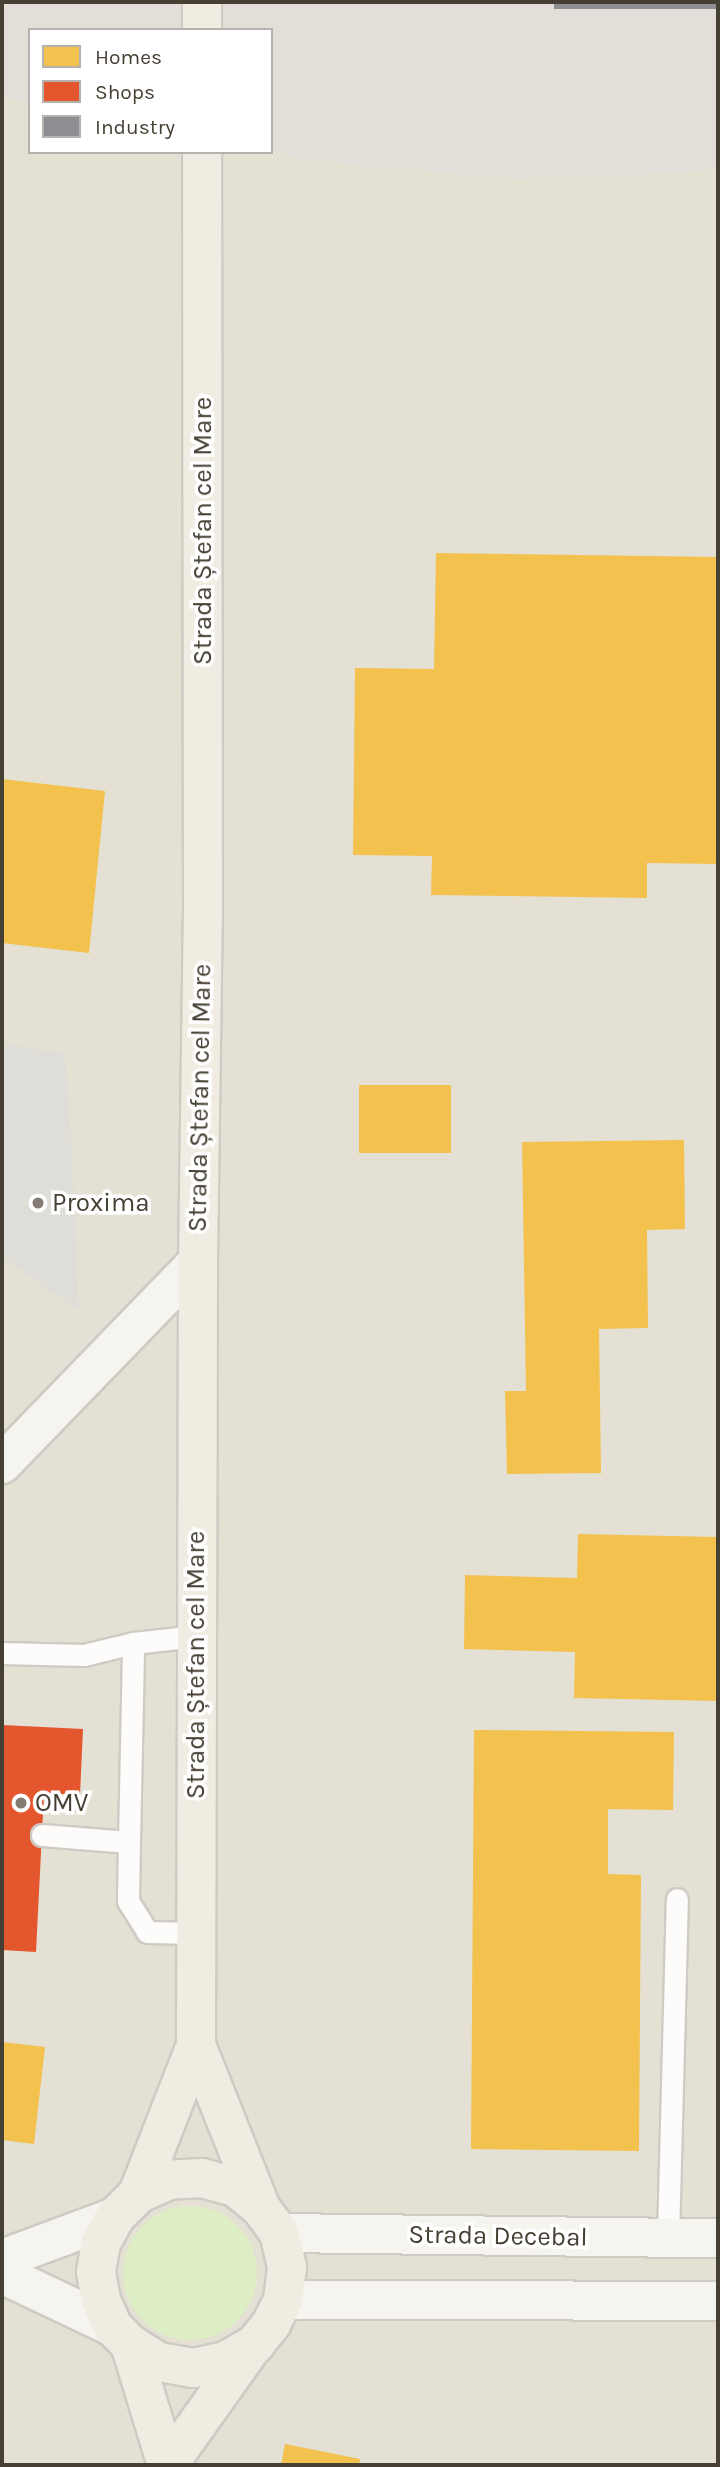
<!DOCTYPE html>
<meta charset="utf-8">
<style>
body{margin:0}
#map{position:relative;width:720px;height:2467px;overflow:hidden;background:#f0eee7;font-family:Karla,sans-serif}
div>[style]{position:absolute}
.residential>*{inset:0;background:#e5e0d4}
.industrial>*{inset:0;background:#e3dfd8}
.green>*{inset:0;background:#ddedc4}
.round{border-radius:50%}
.parking>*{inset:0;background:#dfddd7}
.homes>*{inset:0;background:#f2c14e;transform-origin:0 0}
.shops>*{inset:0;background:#e4572e}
.industry>*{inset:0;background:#8d8d92;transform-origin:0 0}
.roads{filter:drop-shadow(2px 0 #cecbc5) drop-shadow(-2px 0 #cecbc5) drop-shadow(0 2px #cecbc5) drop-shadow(0 -2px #cecbc5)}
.lane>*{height:21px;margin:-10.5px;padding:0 10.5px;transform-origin:10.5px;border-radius:10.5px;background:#fdfcfb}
.secondary>*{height:38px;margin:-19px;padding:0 19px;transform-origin:19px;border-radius:19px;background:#f6f4ee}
.primary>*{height:38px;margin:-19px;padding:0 19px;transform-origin:19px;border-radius:19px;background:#f1ece2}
.dots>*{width:19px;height:19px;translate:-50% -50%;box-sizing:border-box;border:4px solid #fff;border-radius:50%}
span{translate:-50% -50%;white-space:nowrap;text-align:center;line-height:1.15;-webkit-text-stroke:7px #fff;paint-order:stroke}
.street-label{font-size:26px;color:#463f33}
.poi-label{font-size:26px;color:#463f33}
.left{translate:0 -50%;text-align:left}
.frame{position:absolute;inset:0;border:4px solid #463f33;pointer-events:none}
.legend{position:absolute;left:28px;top:28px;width:245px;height:126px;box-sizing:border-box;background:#fff;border:2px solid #b5b2ad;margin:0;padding:9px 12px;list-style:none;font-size:21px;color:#463f33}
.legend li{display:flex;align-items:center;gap:14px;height:35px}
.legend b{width:35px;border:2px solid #b5b2ad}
</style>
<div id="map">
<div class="residential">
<i style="clip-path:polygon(2px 97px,30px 103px,30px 152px,271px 152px,316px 161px,518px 179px,718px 170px,718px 2465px,2px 2465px)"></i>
</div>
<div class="industrial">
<i style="clip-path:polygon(2px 2px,718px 2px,718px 170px,518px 179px,316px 161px,271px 152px,271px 30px,30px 30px,30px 103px,2px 97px)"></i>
</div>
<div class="green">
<i class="round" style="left:123px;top:2206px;width:134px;height:134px"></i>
</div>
<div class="parking">
<i style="clip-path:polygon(2px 1043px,65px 1054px,72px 1149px,79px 1311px,2px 1257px)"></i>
</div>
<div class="homes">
<i style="clip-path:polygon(436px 553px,718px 557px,718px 864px,647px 863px,647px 898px,431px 895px,432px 856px,353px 855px,355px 668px,434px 669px)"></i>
<i style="clip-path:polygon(2px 779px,105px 791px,89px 953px,2px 943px)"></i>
<i style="left:451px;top:1085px;width:68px;height:92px;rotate:90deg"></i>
<i style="clip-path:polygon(684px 1140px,685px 1229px,647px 1230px,648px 1328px,599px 1329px,601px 1473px,507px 1474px,505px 1391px,526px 1391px,522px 1142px)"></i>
<i style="clip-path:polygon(578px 1534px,718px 1537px,718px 1701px,574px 1698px,575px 1652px,464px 1649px,465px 1575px,577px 1578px)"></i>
<i style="clip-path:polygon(474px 1730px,674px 1732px,673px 1810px,608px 1809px,608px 1874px,641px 1875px,639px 2151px,471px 2149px)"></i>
<i style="clip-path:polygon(2px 2042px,45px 2047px,34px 2144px,2px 2140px)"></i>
<i style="clip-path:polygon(285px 2444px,360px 2459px,359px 2465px,281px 2465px)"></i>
</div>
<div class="shops">
<i style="clip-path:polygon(2px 1725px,83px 1729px,80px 1795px,44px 1793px,36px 1952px,2px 1950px)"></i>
</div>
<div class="industry">
<i style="left:554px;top:2px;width:164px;height:7px"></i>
</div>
<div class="roads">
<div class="lane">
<i style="left:2px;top:1653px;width:82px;rotate:1.4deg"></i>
<i style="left:84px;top:1655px;width:50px;rotate:-13.8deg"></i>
<i style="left:133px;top:1643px;width:63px;rotate:-6.3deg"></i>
<i style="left:42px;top:1835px;width:87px;rotate:4.6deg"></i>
<i style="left:129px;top:1842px;width:59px;rotate:91deg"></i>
<i style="left:128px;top:1901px;width:36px;rotate:58deg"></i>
<i style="left:147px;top:1932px;width:49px;rotate:1.2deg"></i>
<i style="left:129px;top:1842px;width:199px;rotate:-88.8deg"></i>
<i style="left:668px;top:2238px;width:339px;rotate:-88.5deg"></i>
</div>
<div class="secondary">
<i style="left:2px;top:1464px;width:281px;rotate:-45.9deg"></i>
<i style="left:279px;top:2233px;width:439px;rotate:0.7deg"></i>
<i style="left:2px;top:2259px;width:121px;rotate:-20.4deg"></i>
<i style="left:2px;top:2274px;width:123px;rotate:25.5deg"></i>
<i style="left:283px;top:2300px;width:435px;rotate:0.1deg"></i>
</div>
<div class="primary">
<i style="left:202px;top:2px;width:28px;rotate:90deg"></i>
<i style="left:196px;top:2045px;width:175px;rotate:68.3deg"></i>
<i style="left:138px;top:2194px;width:160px;rotate:-68.7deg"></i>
<i style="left:196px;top:2045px;width:783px;rotate:-89.85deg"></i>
<i style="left:198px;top:1262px;width:343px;rotate:-89.2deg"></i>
<i style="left:203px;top:919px;width:767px;rotate:-90.07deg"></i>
<i style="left:130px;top:2344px;width:34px;rotate:32deg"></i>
<i style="left:159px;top:2362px;width:35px;rotate:10deg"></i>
<i style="left:193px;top:2368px;width:34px;rotate:-12deg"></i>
<i style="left:226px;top:2361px;width:34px;rotate:-30deg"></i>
<i style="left:255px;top:2344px;width:26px;rotate:-51deg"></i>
<i style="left:271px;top:2324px;width:27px;rotate:-63deg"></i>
<i style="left:283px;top:2300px;width:33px;rotate:-83deg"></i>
<i style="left:287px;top:2267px;width:35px;rotate:-103deg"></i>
<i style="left:279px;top:2233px;width:31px;rotate:-126deg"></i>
<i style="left:261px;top:2208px;width:33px;rotate:-141deg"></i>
<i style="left:235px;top:2187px;width:34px;rotate:-165deg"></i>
<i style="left:202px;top:2178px;width:33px;rotate:177deg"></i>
<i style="left:169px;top:2180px;width:34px;rotate:156deg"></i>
<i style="left:138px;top:2194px;width:33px;rotate:135deg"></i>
<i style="left:115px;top:2217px;width:30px;rotate:118deg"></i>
<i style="left:101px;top:2243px;width:29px;rotate:100deg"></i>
<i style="left:96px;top:2272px;width:28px;rotate:80deg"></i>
<i style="left:101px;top:2300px;width:30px;rotate:66deg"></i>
<i style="left:113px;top:2327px;width:24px;rotate:45deg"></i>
<i style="left:130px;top:2344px;width:127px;rotate:73deg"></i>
<i style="left:168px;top:2465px;width:145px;rotate:-54.6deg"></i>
</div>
</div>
<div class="dots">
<i style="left:38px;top:1203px;background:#827c72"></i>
<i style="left:21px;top:1803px;background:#827c72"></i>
</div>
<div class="street-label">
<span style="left:203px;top:531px;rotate:-90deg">Strada Ștefan cel Mare</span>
<span style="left:200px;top:1098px;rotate:-89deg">Strada Ștefan cel Mare</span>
<span style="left:196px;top:1665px;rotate:-90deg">Strada Ștefan cel Mare</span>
<span style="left:498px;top:2236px;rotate:1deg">Strada Decebal</span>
</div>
<div class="poi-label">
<span class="left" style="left:52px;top:1203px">Proxima</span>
<span class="left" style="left:35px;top:1803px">OMV</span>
</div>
<div class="frame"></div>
<ul class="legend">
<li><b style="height:19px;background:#f2c14e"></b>Homes</li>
<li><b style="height:19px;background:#e4572e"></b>Shops</li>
<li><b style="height:19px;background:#8d8d92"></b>Industry</li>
</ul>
</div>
